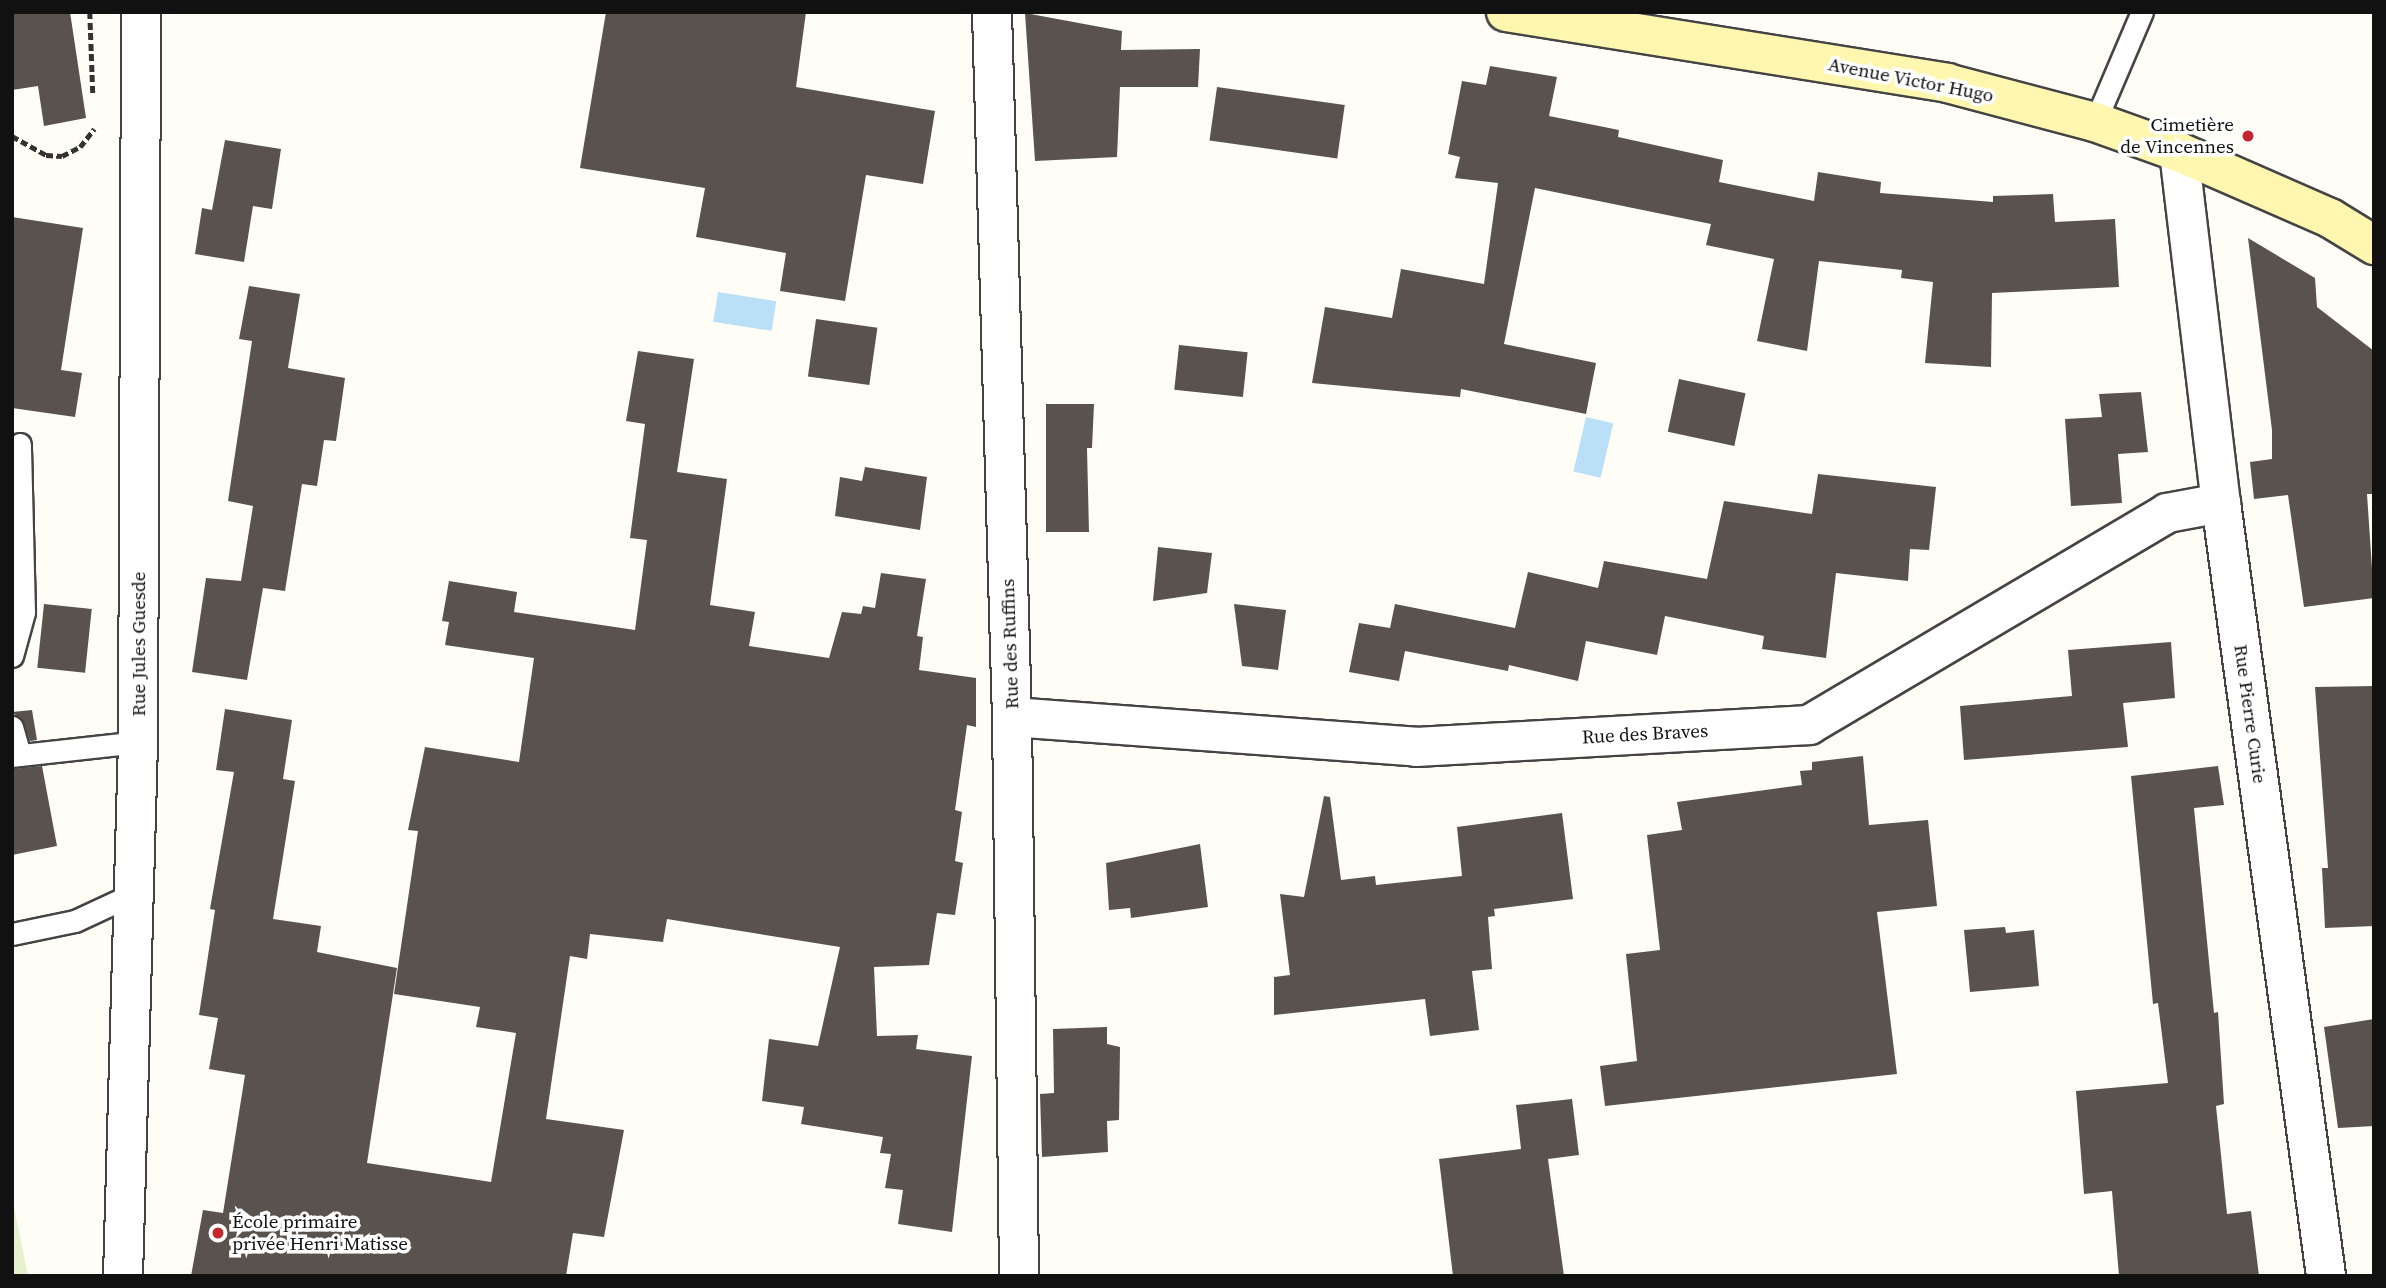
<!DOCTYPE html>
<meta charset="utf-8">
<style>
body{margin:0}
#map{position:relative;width:2386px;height:1288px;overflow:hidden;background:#fffdf5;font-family:"Source Serif 4",serif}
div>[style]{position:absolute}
.pitch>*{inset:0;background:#e6f2cf}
.water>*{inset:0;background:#b9e0f7;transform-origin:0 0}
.building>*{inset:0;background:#5a524d;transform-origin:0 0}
.path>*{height:4.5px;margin-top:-2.25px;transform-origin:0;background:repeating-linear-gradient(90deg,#333 0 7px,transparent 0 10.5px)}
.roads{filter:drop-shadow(2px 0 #444) drop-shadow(-2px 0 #444) drop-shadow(0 2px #444) drop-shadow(0 -2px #444)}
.lane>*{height:21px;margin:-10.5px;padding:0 10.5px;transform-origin:10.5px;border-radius:10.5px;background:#fff}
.street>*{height:38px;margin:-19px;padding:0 19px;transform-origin:19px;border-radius:19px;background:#fff}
.secondary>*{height:38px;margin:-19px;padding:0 19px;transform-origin:19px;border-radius:19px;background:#fff6b0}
.dots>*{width:19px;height:19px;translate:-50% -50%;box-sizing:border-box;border:4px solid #fff;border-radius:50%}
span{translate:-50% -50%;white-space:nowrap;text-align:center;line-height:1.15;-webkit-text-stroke:7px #fff;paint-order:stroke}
.street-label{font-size:19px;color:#111}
.poi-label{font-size:19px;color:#111}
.right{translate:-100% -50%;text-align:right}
.left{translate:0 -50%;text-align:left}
.frame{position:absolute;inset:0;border:14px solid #111;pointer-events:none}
</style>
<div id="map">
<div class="pitch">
<i style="clip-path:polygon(12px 1197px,28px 1276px,12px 1276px)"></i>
</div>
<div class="water">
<i style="left:718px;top:292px;width:59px;height:30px;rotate:9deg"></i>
<i style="left:1586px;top:417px;width:28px;height:56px;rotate:13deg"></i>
</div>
<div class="building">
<i style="clip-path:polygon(12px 12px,70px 12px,86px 118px,44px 126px,38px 86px,12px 90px)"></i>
<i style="clip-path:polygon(606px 12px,806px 12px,796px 87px,935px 111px,923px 184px,866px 175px,845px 301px,780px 291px,786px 253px,696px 237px,705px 188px,580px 168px)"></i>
<i style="clip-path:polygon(1025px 13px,1122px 31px,1121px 50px,1200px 49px,1198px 87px,1120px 87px,1117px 157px,1035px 161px)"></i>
<i style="clip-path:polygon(1490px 66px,1557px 77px,1549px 116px,1619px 130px,1618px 137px,1723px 160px,1719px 182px,1814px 201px,1818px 172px,1881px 182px,1880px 193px,1993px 202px,1993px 196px,2053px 194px,2055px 222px,2115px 219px,2119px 287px,1992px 293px,1991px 367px,1925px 363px,1933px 282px,1901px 278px,1902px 270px,1819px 261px,1807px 351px,1757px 341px,1774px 259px,1706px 245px,1711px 224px,1535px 188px,1504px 344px,1596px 363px,1586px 414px,1461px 389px,1460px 397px,1312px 383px,1325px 307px,1392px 318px,1401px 269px,1484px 284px,1498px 183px,1455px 178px,1460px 157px,1448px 154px,1462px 81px,1486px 85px)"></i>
<i style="left:1217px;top:87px;width:129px;height:54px;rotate:8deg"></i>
<i style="clip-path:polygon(225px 140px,281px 149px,272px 209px,253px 206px,244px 262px,195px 254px,202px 208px,212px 210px)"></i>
<i style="clip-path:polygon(12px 217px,83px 228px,61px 370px,82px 373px,75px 417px,12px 408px)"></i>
<i style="clip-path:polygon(2248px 238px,2315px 278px,2317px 307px,2374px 351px,2374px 494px,2367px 494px,2374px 598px,2304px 607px,2288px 495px,2254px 499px,2250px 462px,2272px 459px,2272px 430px)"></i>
<i style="clip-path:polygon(249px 286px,300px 294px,288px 368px,345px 378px,336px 441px,324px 440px,317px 486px,302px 484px,285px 591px,263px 588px,247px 680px,192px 672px,206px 578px,241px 581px,253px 506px,228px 501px,252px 341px,239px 339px)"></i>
<i style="left:816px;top:319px;width:62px;height:58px;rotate:8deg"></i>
<i style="left:1179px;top:345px;width:69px;height:45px;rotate:6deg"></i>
<i style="clip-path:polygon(638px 351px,694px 359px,677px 472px,727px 479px,710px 605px,755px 612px,749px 646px,829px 658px,842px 612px,861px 614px,863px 606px,875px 608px,881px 573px,926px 579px,917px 636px,923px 637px,919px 670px,976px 678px,976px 727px,967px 725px,955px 810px,962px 812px,955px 861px,963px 863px,955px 915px,937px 913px,929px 965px,874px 967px,877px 1036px,918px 1035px,916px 1049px,972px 1056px,952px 1232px,898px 1224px,903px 1190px,885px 1188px,891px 1154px,880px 1153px,883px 1137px,801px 1124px,804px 1107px,762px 1101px,769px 1039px,818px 1046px,840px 947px,667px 919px,663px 942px,590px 934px,587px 959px,570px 956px,546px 1119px,624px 1130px,604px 1237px,573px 1233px,566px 1276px,191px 1276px,203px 1210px,223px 1213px,245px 1075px,209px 1069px,218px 1018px,199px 1015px,215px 910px,210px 909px,234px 772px,216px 770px,225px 709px,292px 720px,283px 779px,295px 781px,273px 919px,321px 926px,317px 952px,397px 968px,367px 1163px,491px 1182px,516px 1033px,476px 1027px,480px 1007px,394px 994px,418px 831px,408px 830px,425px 747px,519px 762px,534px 658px,445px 645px,449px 622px,442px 621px,449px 581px,517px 592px,514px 612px,635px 630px,647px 540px,630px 538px,645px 424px,626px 421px)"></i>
<i style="left:1679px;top:379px;width:68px;height:54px;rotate:12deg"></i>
<i style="clip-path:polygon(2141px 392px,2148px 452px,2118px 454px,2122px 503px,2071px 506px,2065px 419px,2102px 417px,2099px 394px)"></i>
<i style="clip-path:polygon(1046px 404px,1094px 404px,1092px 448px,1087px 448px,1089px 532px,1046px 532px)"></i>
<i style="clip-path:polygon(865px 467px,927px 477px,920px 530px,835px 516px,840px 477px,862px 481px)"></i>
<i style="clip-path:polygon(1818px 474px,1936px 487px,1929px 550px,1910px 549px,1908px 581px,1836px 573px,1826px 658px,1762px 649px,1764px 636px,1665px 616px,1657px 655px,1586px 641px,1578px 681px,1509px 665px,1508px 671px,1405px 651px,1399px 681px,1349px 672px,1359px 623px,1390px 628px,1395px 604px,1515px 628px,1528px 572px,1598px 588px,1604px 561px,1707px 579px,1724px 501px,1812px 514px)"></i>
<i style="clip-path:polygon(1158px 547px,1212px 553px,1207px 593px,1153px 601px)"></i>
<i style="left:44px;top:604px;width:48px;height:64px;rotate:6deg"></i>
<i style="clip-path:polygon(1234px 604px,1286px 610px,1278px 670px,1242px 666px)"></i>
<i style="clip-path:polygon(2171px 642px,2175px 698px,2123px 703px,2128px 747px,1964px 760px,1960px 706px,2072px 696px,2068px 650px)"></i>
<i style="clip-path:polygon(2374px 686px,2374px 926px,2325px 928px,2322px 868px,2328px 868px,2315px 687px)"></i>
<i style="clip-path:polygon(32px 710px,37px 740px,30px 741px,24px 723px,12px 712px)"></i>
<i style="clip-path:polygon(1863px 756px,1869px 825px,1928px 820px,1937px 906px,1877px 912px,1897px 1074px,1605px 1106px,1600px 1066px,1637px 1061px,1626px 954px,1660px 950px,1647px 835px,1682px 830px,1677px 802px,1802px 785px,1800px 771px,1812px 770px,1812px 762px)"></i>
<i style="clip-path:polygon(42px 766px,57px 846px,12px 855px,12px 769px)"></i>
<i style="clip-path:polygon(2218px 766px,2224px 805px,2194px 808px,2214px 1013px,2218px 1012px,2224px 1104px,2216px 1106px,2227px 1214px,2251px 1211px,2259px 1276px,2119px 1276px,2112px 1191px,2084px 1194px,2076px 1091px,2168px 1083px,2158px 1003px,2153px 1004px,2131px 776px)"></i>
<i style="clip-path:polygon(1324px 796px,1330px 797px,1341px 880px,1375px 876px,1376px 885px,1462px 876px,1457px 827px,1562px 813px,1573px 899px,1494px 909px,1495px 916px,1488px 917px,1492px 969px,1472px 971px,1479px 1030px,1430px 1036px,1425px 999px,1274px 1015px,1274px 977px,1290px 975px,1280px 894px,1304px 897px)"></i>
<i style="clip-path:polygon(1200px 844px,1208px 907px,1131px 918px,1130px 908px,1109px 910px,1106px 863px)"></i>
<i style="clip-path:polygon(2005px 927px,2006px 933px,2034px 930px,2039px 986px,1970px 992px,1964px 930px)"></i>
<i style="clip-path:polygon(2374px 1019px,2374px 1126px,2338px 1128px,2324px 1027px)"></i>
<i style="clip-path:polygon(1107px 1027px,1107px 1044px,1120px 1047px,1119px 1120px,1107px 1121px,1108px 1152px,1042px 1157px,1040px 1094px,1054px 1093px,1053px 1029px)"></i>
<i style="clip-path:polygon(1572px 1099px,1579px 1155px,1548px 1159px,1564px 1276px,1453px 1276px,1439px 1159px,1521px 1149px,1516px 1105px)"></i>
</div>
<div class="path">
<i style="left:90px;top:12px;width:83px;rotate:87.9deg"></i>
<i style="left:12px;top:136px;width:39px;rotate:29deg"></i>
<i style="left:46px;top:155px;width:16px;rotate:4deg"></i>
<i style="left:62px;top:156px;width:20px;rotate:-27deg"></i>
<i style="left:80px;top:147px;width:23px;rotate:-52deg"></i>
</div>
<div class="roads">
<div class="lane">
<i style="left:2095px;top:122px;width:120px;rotate:-66.9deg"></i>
<i style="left:12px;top:656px;width:46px;rotate:-74.7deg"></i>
<i style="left:24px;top:612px;width:168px;rotate:-91.4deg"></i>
<i style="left:12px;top:727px;width:29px;rotate:74deg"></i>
<i style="left:12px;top:756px;width:127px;rotate:-6.3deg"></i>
<i style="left:12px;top:934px;width:64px;rotate:-11.7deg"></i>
<i style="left:75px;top:921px;width:64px;rotate:-25deg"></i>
</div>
<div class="street">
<i style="left:992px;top:12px;width:705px;rotate:88.38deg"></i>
<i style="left:1012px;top:717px;width:559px;rotate:89.28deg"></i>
<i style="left:2179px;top:152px;width:354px;rotate:83.2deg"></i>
<i style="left:2221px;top:503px;width:780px;rotate:82.26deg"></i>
<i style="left:1012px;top:717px;width:405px;rotate:4.2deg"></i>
<i style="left:1416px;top:747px;width:394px;rotate:-3.2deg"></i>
<i style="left:1809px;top:725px;width:416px;rotate:-30.6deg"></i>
<i style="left:2167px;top:513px;width:55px;rotate:-10.5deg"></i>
<i style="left:123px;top:1276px;width:534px;rotate:-88.39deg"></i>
<i style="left:138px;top:742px;width:730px;rotate:-89.76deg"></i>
</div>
<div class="secondary">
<i style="left:1506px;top:12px;width:447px;rotate:9.1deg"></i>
<i style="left:1947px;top:83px;width:153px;rotate:14.8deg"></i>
<i style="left:2095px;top:122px;width:89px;rotate:19.7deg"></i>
<i style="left:2179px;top:152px;width:165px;rotate:23.6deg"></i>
<i style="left:2330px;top:218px;width:52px;rotate:31.5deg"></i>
</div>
</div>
<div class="dots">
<i style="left:2248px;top:136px;background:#c4262e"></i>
<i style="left:218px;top:1233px;background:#c4262e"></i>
</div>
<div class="street-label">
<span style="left:1911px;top:80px;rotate:11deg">Avenue Victor Hugo</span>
<span style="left:139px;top:644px;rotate:-90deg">Rue Jules Guesde</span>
<span style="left:1010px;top:644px;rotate:-92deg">Rue des Ruffins</span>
<span style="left:2250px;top:714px;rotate:82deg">Rue Pierre Curie</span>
<span style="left:1645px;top:734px;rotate:-3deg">Rue des Braves</span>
</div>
<div class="poi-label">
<span class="right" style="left:2234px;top:136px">Cimetière<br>de Vincennes</span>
<span class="left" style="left:232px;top:1233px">École primaire<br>privée Henri Matisse</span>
</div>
<div class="frame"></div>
</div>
